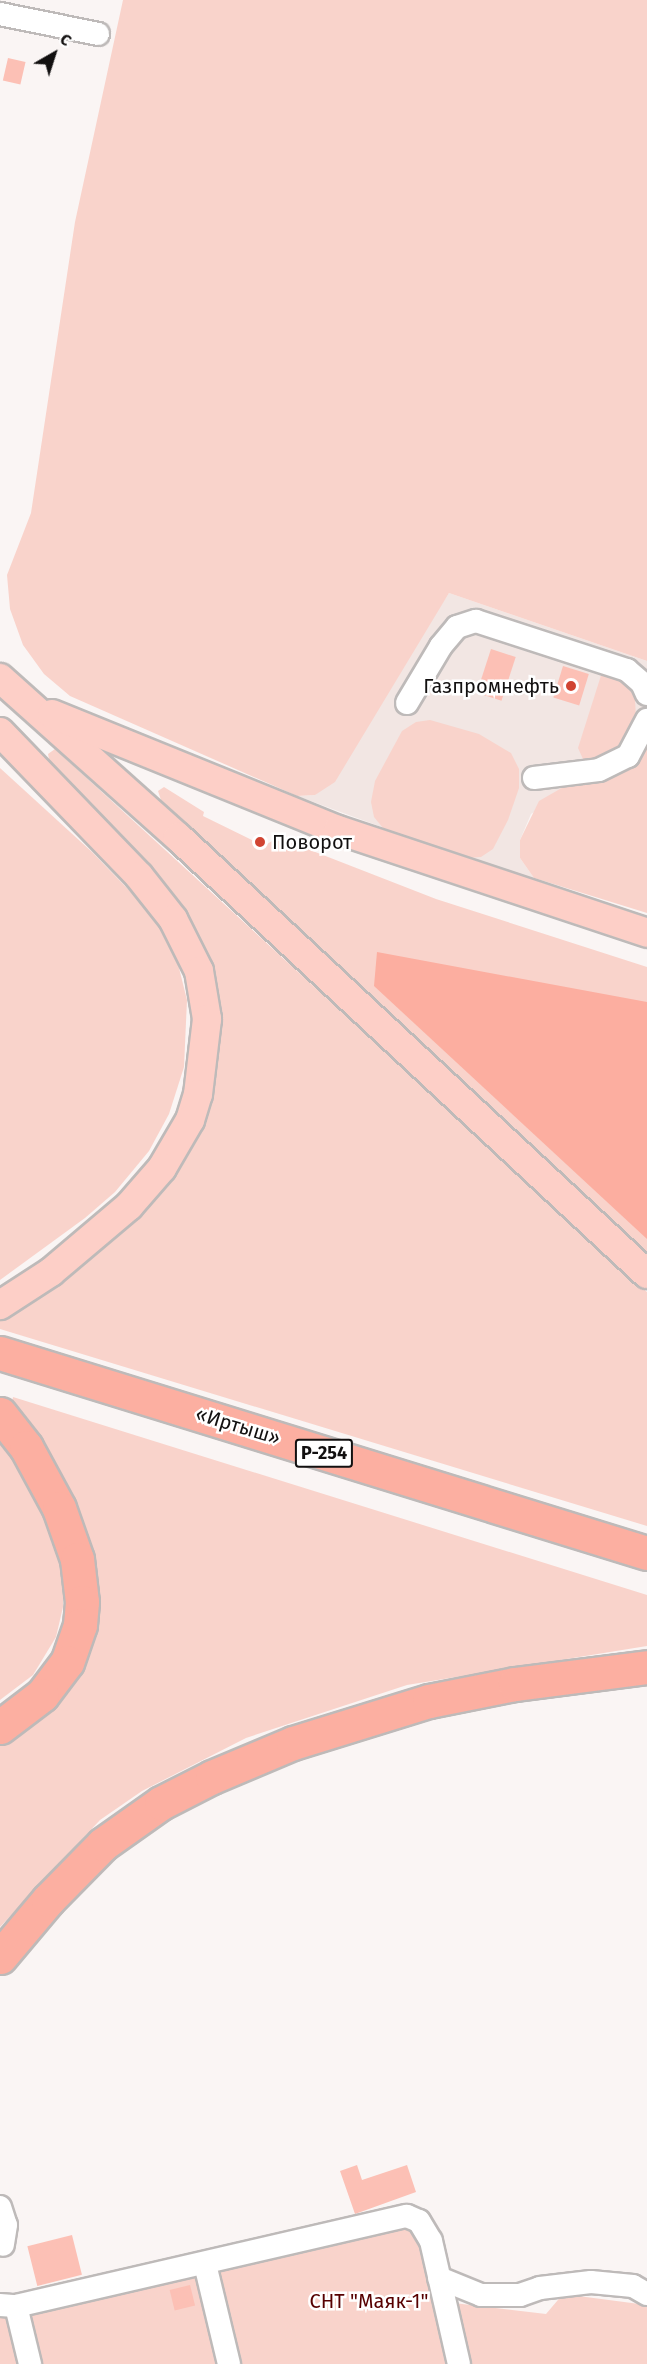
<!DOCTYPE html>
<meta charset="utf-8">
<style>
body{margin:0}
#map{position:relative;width:647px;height:2364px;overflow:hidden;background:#faf5f4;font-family:"Fira Sans",sans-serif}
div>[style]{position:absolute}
.built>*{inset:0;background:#f2e6e3}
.green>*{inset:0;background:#f9d3cb}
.forest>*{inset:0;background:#fcaea0}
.building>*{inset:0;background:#fcc0b5;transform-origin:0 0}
.roads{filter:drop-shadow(2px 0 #bebab9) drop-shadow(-2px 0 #bebab9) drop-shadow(0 2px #bebab9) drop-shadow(0 -2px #bebab9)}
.minor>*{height:22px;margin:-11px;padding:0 11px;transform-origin:11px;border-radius:11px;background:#fff}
.major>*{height:28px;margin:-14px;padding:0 14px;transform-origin:14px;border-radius:14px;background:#fdcfc7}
.highway>*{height:33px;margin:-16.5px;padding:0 16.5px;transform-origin:16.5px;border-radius:16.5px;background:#fcafa1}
.dots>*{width:16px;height:16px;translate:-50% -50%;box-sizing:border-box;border:3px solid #fff;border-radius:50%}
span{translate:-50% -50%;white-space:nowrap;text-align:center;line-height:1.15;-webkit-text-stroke:5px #fff;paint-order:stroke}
.shield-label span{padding:2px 4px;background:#fff;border:2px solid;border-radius:4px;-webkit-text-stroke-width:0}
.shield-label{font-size:18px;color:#121010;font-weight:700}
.poi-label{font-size:20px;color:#121010}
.right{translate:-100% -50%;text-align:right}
.left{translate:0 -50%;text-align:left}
.street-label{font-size:20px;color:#121010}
.park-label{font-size:20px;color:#570000}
.north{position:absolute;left:24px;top:24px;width:60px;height:60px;-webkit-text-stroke:4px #fff;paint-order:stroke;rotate:39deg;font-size:16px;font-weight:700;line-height:24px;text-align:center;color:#121010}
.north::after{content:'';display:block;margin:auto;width:21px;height:27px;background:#121010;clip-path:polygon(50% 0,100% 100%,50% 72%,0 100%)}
</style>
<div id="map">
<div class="built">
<i style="clip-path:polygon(449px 593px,647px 661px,647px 739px,531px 814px,520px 840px,520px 858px,534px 878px,466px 858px,297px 796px,315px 795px)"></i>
</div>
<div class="green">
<i style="clip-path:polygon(123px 0,647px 0,647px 661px,449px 593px,335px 782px,315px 795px,297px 796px,70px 696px,44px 674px,23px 645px,10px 609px,7px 575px,31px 513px,75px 222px)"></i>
<i style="clip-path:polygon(604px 666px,625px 679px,635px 699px,636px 719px,621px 748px,592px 762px,583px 759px,578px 748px)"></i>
<i style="clip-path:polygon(430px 720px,479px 734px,511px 753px,519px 769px,519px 788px,508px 820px,493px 849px,481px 857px,466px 858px,383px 828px,374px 817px,371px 802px,375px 781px,402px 731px,416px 722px)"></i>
<i style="clip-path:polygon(647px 739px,647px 913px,534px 878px,520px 858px,520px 840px,539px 801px)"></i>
<i style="clip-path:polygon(55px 749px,647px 1292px,647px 1526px,0 1329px,0 1312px,162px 1187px,211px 976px,202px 944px,177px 906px,50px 764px,48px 754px)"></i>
<i style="clip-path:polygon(0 768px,92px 852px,156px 918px,178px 964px,187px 1000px,184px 1067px,169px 1114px,149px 1151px,115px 1192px,85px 1218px,0 1280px)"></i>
<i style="clip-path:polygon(164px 787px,204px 812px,203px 816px,264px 846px,272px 841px,287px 841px,436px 899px,647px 967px,647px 1255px,176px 815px,161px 800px,158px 791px)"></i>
<i style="clip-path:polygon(13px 1397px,647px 1595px,647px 1646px,407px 1685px,246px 1738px,142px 1791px,100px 1820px,0 1927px,0 1738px,93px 1635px,48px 1455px,12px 1402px)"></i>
<i style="clip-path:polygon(0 1435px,47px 1522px,63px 1573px,63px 1607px,56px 1637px,33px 1675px,0 1700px)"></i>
<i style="clip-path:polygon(414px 2227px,438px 2307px,454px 2303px,546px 2314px,563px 2294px,647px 2305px,647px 2364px,0 2364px,0 2317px)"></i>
</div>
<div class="forest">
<i style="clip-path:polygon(377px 952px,647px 1002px,647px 1239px,374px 986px)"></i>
</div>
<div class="building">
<i style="left:8px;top:58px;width:18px;height:23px;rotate:13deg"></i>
<i style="left:491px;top:649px;width:26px;height:46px;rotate:18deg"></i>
<i style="left:563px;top:666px;width:27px;height:33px;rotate:17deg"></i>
<i style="clip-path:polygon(357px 2165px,362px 2180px,407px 2165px,416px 2192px,355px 2214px,340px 2171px)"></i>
<i style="left:72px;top:2235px;width:41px;height:46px;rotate:76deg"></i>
<i style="left:190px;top:2285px;width:21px;height:21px;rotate:76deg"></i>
</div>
<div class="roads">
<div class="minor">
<i style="left:0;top:14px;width:100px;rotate:11.5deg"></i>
<i style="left:407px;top:703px;width:66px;rotate:-59.2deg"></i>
<i style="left:441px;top:646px;width:25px;rotate:-50deg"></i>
<i style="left:457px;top:627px;width:20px;rotate:-18deg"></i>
<i style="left:476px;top:621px;width:159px;rotate:18deg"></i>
<i style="left:627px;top:670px;width:20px;rotate:41deg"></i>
<i style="left:642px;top:683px;width:12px;rotate:66deg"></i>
<i style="left:534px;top:778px;width:65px;rotate:-7deg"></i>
<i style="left:599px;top:770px;width:32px;rotate:-26deg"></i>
<i style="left:628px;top:756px;width:41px;rotate:-62.2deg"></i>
<i style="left:0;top:2207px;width:19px;rotate:72deg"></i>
<i style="left:6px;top:2225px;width:20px;rotate:99deg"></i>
<i style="left:205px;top:2264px;width:103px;rotate:76.5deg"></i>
<i style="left:439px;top:2278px;width:45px;rotate:22deg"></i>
<i style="left:481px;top:2295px;width:39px"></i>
<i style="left:520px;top:2295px;width:21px;rotate:-19deg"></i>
<i style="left:540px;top:2288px;width:51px;rotate:-6.7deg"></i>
<i style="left:591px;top:2282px;width:42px;rotate:5.4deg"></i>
<i style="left:633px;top:2286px;width:16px;rotate:30deg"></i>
<i style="left:0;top:2305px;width:16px;rotate:4deg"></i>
<i style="left:16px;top:2306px;width:401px;rotate:-13deg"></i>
<i style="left:407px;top:2216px;width:13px;rotate:23deg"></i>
<i style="left:419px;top:2221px;width:23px;rotate:59deg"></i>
<i style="left:431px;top:2241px;width:126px;rotate:77.2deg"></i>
<i style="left:16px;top:2306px;width:60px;rotate:76.4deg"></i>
</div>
<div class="major">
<i style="left:0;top:678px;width:239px;rotate:41.8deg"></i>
<i style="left:178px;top:837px;width:641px;rotate:42.98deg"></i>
<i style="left:52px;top:714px;width:309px;rotate:22.1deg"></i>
<i style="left:338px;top:830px;width:326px;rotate:18.4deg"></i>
<i style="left:0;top:732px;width:200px;rotate:46deg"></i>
<i style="left:139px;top:876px;width:55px;rotate:51.7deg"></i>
<i style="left:173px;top:919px;width:58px;rotate:63.4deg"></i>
<i style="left:199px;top:971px;width:49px;rotate:80.5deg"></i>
<i style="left:207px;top:1019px;width:76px;rotate:96.8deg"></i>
<i style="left:198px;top:1094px;width:27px;rotate:107deg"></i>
<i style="left:190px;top:1120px;width:56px;rotate:120.3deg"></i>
<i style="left:162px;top:1168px;width:50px;rotate:131deg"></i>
<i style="left:129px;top:1206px;width:102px;rotate:139.8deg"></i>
<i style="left:51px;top:1272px;width:61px;rotate:147.1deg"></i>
</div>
<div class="highway">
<i style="left:0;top:1353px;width:677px;rotate:17.18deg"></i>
<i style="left:0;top:1414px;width:42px;rotate:51.8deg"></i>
<i style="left:26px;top:1447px;width:69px;rotate:61.6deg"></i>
<i style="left:59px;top:1508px;width:54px;rotate:70.6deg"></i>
<i style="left:77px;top:1559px;width:43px;rotate:83.4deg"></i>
<i style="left:82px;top:1602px;width:23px;rotate:95deg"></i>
<i style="left:80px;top:1625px;width:39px;rotate:109deg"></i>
<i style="left:67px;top:1662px;width:41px;rotate:127.1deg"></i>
<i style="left:42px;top:1695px;width:53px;rotate:142.7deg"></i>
<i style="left:0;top:1957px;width:75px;rotate:-49.9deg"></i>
<i style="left:48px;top:1900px;width:78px;rotate:-45.5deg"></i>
<i style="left:103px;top:1844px;width:71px;rotate:-35.3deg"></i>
<i style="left:161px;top:1803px;width:57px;rotate:-27deg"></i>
<i style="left:212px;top:1777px;width:88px;rotate:-22.8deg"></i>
<i style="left:293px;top:1743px;width:142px;rotate:-17.2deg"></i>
<i style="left:429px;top:1701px;width:88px;rotate:-11.2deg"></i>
<i style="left:515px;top:1684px;width:133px;rotate:-7.3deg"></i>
</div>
</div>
<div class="dots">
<i style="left:571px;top:686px;background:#d14432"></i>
<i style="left:260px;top:842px;background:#d14432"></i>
</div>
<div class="shield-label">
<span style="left:324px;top:1453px">Р-254</span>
</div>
<div class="poi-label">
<span class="right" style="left:559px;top:686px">Газпромнефть</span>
<span class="left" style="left:272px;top:842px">Поворот</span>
</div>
<div class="street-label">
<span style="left:238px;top:1426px;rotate:17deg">«Иртыш»</span>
</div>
<div class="park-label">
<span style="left:369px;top:2301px">СНТ "Маяк-1"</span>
</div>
<div class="north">С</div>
</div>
